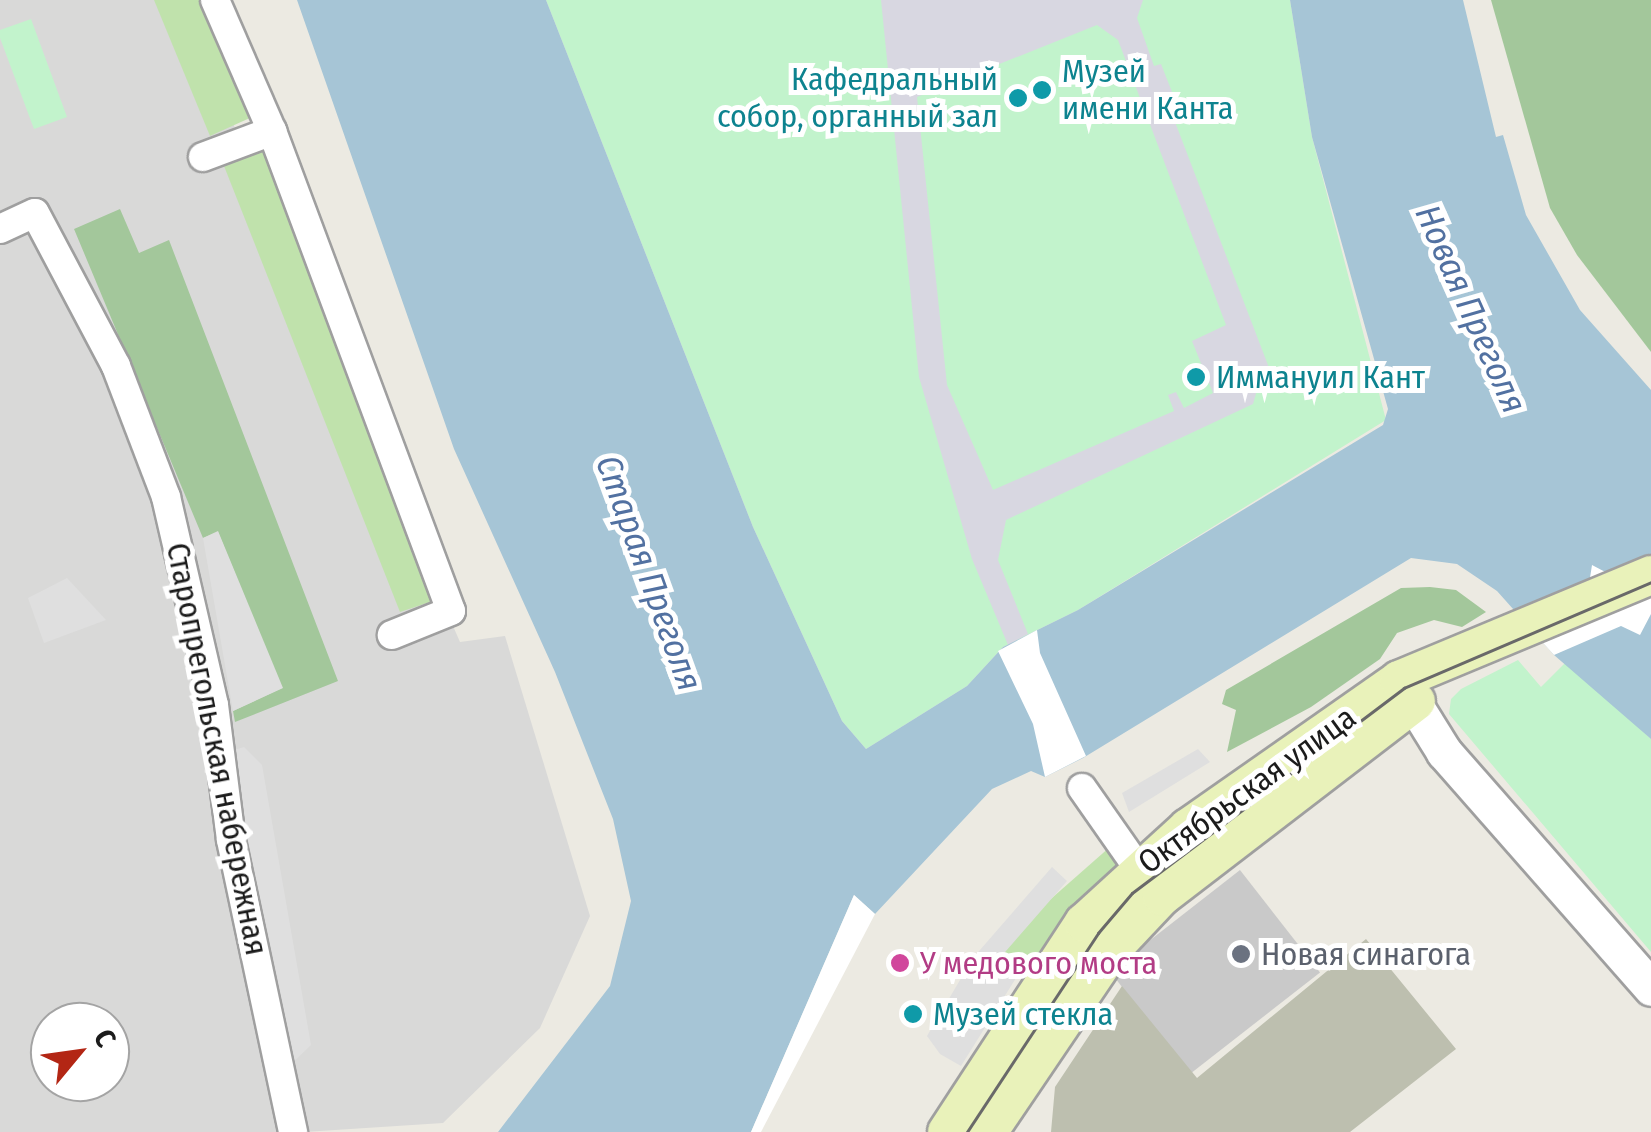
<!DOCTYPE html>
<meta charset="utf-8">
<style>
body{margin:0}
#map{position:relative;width:1651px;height:1132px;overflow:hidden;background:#eceae2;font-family:"Fira Sans Condensed",sans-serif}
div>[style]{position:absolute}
.residential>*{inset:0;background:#d9d9d8}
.religious>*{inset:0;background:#c9c9c9;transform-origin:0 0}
.construction>*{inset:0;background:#bdbfaf}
.grass>*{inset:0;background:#c0e2ac}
.forest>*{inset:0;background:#a3c79b}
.park>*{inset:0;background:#c2f3cc}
.parking>*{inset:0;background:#dfdfdf}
.plaza>*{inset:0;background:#d8d7e1}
.water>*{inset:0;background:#a6c5d6}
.pier>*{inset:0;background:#fff}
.roads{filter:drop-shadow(2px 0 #9f9f9f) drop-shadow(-2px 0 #9f9f9f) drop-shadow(0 2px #9f9f9f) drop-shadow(0 -2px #9f9f9f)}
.minor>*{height:28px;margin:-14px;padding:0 14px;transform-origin:14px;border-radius:14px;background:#fff}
.tertiary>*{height:35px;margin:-17.5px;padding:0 17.5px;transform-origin:17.5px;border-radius:17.5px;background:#fff}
.secondary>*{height:38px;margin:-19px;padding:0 19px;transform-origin:19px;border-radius:19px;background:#e9f2ba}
.tram>*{height:2.5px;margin:-1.25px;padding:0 1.25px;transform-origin:1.25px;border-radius:1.25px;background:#696969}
.dots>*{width:28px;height:28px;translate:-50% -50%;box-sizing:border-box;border:5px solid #fff;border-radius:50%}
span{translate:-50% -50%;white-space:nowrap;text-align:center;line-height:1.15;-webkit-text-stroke:10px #fff;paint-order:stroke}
.culture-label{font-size:32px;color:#0d838f}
.left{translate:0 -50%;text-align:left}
.right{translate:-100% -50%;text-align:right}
.street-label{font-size:32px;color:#1b1b1b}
.worship-label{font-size:32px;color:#5b616d}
.hotel-label{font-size:32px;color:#b23c85}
.water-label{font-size:35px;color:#5271a1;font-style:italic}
.north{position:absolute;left:30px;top:1002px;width:100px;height:100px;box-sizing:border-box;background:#fff;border:2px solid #a4a4a4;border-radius:50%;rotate:61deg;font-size:28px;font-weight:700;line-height:40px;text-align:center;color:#1b1b1b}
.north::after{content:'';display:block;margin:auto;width:35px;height:45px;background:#b32614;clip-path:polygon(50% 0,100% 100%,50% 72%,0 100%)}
</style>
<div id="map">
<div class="residential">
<i style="clip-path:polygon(evenodd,0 0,179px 0,460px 642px,505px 636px,590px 916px,540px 1028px,443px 1123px,304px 1132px,0 1132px,0 0,50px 1022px,110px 1022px,110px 1082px,50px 1082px,50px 1022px)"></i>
</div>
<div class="religious">
<i style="left:1240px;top:870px;width:130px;height:165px;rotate:52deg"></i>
</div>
<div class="construction">
<i style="clip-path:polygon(1366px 939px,1456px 1049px,1350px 1132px,1051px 1132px,1055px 1087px,1122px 986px,1197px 1078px)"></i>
</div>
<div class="grass">
<i style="clip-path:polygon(154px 0,203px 0,252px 117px,210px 136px)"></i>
<i style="clip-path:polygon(262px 149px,433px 601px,400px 612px,224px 166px)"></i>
<i style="clip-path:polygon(1111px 846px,1125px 860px,1016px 978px,1000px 973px,998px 960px,1036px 912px)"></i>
</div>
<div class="forest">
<i style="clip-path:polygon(1491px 0,1651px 0,1651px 352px,1577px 255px,1550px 208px)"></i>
<i style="clip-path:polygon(120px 209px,139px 253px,169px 240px,338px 681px,235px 722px,233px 711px,282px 688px,218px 532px,203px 538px,74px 229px)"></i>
<i style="clip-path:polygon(1430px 587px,1456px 590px,1486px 612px,1462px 627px,1434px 620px,1397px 633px,1380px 659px,1311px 707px,1227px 752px,1236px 710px,1222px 704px,1226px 690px,1401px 588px)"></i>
</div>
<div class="park">
<i style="clip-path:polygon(546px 0,1290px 0,1312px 137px,1386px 420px,1078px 610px,1003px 647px,967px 686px,866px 749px,842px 721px,753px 527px)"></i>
<i style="clip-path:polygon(31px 19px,67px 117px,34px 129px,0 38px,0 30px)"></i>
<i style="clip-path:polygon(1518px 660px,1541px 687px,1567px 661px,1651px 739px,1651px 952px,1449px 714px,1451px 699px,1461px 689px)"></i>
</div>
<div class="parking">
<i style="clip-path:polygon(218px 531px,283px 688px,233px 711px,203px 538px)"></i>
<i style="clip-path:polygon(67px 578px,106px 620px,44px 643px,28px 598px)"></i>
<i style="clip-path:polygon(244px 747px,262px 765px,311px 1045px,286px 1069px,224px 753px)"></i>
<i style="clip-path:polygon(1198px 749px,1210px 762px,1129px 812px,1122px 793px)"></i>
<i style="clip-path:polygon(1052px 867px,1067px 881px,999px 959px,1000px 973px,1016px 978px,961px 1066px,940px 1054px,927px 1036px,973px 958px)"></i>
</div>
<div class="plaza">
<i style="clip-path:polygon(evenodd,881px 0,1143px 0,1137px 18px,1154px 66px,1161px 64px,1174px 97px,1167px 101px,1271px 373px,1259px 383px,1253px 404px,1006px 520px,998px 560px,1028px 634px,1008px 645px,972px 559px,919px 377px,881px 0,1097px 25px,1118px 40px,1226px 325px,1192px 341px,1213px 393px,1184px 408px,1176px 392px,1168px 395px,1174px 411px,993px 490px,947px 385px,917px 97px,1097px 25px)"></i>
</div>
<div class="water">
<i style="clip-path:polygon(297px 0,546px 0,753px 527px,842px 721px,866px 749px,967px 686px,1003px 647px,1078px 610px,1383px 425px,1388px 409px,1312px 137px,1290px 0,1463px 0,1496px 137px,1503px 135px,1526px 215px,1580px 310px,1651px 390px,1651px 739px,1554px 655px,1497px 591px,1457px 564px,1411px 558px,1083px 758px,1045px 777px,1031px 771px,992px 789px,875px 914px,854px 895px,751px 1132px,498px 1132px,610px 986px,631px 901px,613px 819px,555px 672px,454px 449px)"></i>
</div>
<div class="pier">
<i style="clip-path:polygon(1651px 558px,1651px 614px,1640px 635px,1621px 626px,1554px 655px,1518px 615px,1589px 584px,1592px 565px,1611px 575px)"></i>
<i style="clip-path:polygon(1037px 630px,1040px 653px,1086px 756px,1045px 777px,1033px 724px,998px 651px)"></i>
<i style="clip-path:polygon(854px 895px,875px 914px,761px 1132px,751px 1132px)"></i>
</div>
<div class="roads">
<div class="minor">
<i style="left:215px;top:0;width:143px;rotate:66.5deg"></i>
<i style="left:272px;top:131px;width:512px;rotate:69.55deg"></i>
<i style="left:451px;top:611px;width:64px;rotate:157.9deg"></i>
<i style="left:203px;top:157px;width:74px;rotate:-20.6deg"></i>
<i style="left:0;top:229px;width:38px;rotate:-25deg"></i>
<i style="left:35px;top:213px;width:173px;rotate:62.1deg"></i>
<i style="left:116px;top:366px;width:140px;rotate:69.1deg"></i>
<i style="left:166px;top:497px;width:213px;rotate:77deg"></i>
<i style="left:214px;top:705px;width:136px;rotate:82.8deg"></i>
<i style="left:231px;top:840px;width:299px;rotate:78deg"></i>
<i style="left:1082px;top:788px;width:98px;rotate:55deg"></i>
</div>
<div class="tertiary">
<i style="left:1400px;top:681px;width:84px;rotate:58.2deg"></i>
<i style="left:1444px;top:752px;width:314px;rotate:48.7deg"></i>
</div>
<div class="secondary">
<i style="left:947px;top:1132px;width:250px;rotate:-56.8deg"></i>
<i style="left:1084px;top:923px;width:141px;rotate:-42.4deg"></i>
<i style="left:1188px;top:828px;width:258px;rotate:-35deg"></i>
<i style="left:1399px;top:680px;width:273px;rotate:-22.6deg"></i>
<i style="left:988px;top:1132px;width:221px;rotate:-55.9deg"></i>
<i style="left:1112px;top:949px;width:73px;rotate:-46.7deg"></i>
<i style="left:1162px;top:896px;width:320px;rotate:-37.5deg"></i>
</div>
</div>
<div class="tram">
<i style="left:967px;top:1132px;width:238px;rotate:-56.6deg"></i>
<i style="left:1098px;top:933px;width:52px;rotate:-49.6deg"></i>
<i style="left:1132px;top:893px;width:341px;rotate:-37deg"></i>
<i style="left:1404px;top:688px;width:269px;rotate:-23.2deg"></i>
</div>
<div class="dots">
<i style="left:1042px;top:90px;background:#0f9aa8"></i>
<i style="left:1018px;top:98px;background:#0f9aa8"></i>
<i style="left:1196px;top:377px;background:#0f9aa8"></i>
<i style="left:1241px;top:954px;background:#6b7280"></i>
<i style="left:900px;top:963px;background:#d1479c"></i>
<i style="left:913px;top:1014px;background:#0f9aa8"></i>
</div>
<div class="culture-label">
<span class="left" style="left:1062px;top:90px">Музей<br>имени Канта</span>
<span class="right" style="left:998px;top:98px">Кафедральный<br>собор, органный зал</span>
<span class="left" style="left:1216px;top:377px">Иммануил Кант</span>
<span class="left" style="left:933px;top:1014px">Музей стекла</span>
</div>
<div class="street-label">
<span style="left:217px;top:749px;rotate:79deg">Старопрегольская набережная</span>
<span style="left:1247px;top:790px;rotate:-36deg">Октябрьская улица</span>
</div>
<div class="worship-label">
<span class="left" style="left:1261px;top:954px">Новая синагога</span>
</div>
<div class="hotel-label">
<span class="left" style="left:920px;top:963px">У медового моста</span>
</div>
<div class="water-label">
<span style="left:1471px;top:309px;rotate:66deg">Новая Преголя</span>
<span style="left:649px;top:573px;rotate:70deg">Старая Преголя</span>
</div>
<div class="north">С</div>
</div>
